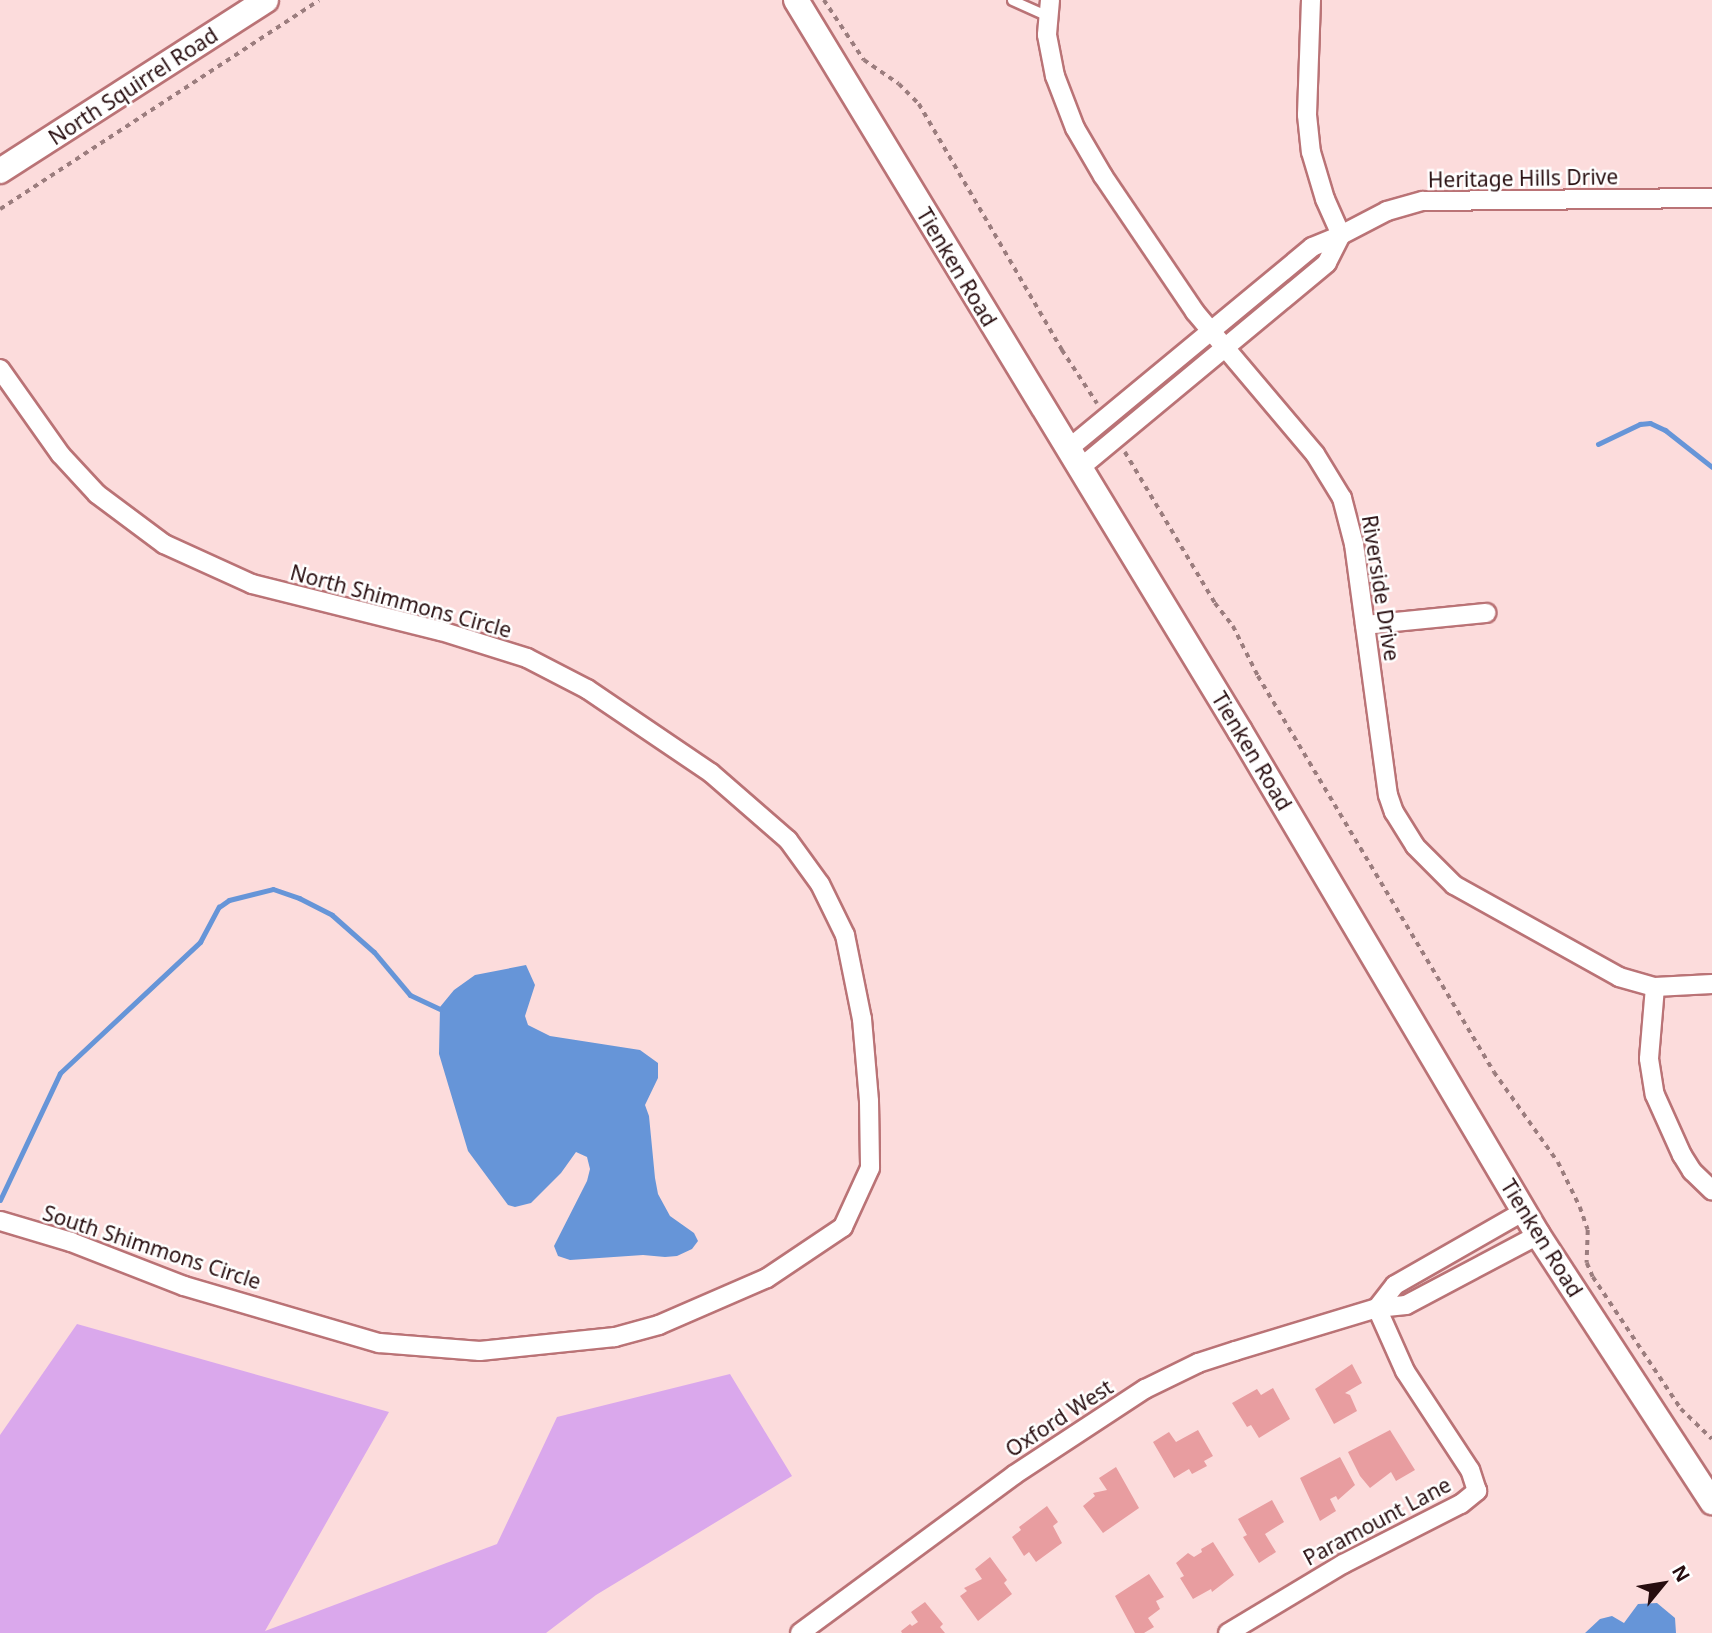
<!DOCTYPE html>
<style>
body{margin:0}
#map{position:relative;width:1712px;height:1633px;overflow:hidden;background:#fcdcdc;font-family:"Noto Sans",sans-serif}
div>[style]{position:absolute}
.green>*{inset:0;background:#daa8ec}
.water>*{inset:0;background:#6695d8}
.stream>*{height:5px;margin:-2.5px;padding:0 2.5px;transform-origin:2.5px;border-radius:2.5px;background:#6695d8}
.building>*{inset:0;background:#e89da0}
.path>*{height:3.5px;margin-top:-1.75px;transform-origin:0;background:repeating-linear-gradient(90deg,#9b7d7e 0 5px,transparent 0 10px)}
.roads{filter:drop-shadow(2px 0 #ba7376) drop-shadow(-2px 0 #ba7376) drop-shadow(0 2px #ba7376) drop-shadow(0 -2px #ba7376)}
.lane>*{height:9px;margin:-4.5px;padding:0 4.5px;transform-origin:4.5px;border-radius:4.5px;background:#fff}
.street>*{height:18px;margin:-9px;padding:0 9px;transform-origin:9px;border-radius:9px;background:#fff}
.secondary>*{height:24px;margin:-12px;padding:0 12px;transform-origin:12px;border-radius:12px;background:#fff}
span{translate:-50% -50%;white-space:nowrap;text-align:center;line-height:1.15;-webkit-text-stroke:5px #fff;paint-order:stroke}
.street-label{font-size:21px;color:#270d0f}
.north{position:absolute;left:1628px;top:1549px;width:70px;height:70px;-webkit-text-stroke:5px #fff;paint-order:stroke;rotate:60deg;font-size:19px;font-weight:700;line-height:28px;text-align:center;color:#270d0f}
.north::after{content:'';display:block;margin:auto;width:24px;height:32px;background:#270d0f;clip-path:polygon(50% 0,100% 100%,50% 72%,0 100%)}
</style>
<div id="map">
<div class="green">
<i style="clip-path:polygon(77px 1324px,389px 1412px,265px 1631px,497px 1544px,557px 1417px,730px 1374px,792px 1476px,596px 1595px,546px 1633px,0 1633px,0 1435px)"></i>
</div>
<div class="water">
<i style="clip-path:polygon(526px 965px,535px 985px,525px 1016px,528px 1025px,550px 1036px,640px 1050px,658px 1063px,658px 1078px,645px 1105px,649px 1116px,655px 1178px,658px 1194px,670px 1216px,694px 1233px,698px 1241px,692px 1249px,677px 1256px,665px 1257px,643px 1255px,570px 1260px,558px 1256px,554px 1246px,587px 1181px,590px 1169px,587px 1157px,576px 1152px,561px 1173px,531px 1203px,515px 1207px,508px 1205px,468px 1151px,439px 1054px,440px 1007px,454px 990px,475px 975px)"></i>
<i style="clip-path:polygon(1657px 1603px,1675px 1618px,1676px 1633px,1585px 1633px,1600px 1619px,1612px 1616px,1624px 1623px,1638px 1604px)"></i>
</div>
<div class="stream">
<i style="left:1598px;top:444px;width:47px;rotate:-25.5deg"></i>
<i style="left:1640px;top:424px;width:10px;rotate:-6deg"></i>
<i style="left:1650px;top:423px;width:17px;rotate:25deg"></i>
<i style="left:1665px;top:430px;width:60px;rotate:38.2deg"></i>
<i style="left:0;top:1200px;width:140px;rotate:-64.7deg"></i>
<i style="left:60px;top:1073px;width:192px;rotate:-43.1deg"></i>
<i style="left:200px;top:942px;width:40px;rotate:-62deg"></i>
<i style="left:219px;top:907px;width:12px;rotate:-35deg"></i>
<i style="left:229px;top:900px;width:45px;rotate:-14deg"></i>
<i style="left:273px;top:889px;width:28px;rotate:19deg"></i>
<i style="left:299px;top:898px;width:37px;rotate:27deg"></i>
<i style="left:332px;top:915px;width:56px;rotate:41.4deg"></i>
<i style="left:374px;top:952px;width:56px;rotate:50.1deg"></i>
<i style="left:410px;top:995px;width:33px;rotate:25deg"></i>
</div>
<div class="building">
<i style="clip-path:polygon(1352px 1364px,1362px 1383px,1345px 1393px,1350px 1395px,1357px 1411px,1334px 1424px,1315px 1389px)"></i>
<i style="clip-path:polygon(1273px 1388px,1290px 1419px,1259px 1438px,1251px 1425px,1247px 1427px,1232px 1403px,1257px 1389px,1261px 1395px)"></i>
<i style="clip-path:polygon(1198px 1430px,1213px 1456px,1204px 1461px,1207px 1466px,1192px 1474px,1189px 1469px,1174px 1478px,1153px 1442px,1169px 1432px,1176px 1442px)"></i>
<i style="clip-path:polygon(1390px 1430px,1415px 1470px,1396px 1481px,1391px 1472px,1370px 1488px,1360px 1476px,1348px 1452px)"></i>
<i style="clip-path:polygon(1340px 1457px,1355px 1485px,1338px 1500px,1336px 1496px,1330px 1499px,1336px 1511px,1320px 1521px,1300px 1478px)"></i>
<i style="clip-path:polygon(1116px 1467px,1139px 1508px,1103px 1533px,1083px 1506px,1095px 1496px,1093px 1493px,1107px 1490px,1099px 1478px)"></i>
<i style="clip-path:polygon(1272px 1500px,1284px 1522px,1265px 1534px,1276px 1552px,1259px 1563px,1243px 1537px,1247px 1535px,1238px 1519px)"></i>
<i style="clip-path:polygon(1047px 1506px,1058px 1522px,1053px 1526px,1062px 1543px,1036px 1562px,1029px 1552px,1024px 1556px,1012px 1537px,1021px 1530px,1019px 1527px)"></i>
<i style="clip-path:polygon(1213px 1542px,1234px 1575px,1212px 1592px,1211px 1589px,1193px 1599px,1180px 1578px,1184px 1576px,1176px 1563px,1188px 1553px,1194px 1557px,1202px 1552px,1201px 1549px)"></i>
<i style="clip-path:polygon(990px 1557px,1007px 1580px,1004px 1583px,1012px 1594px,978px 1621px,960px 1596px,967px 1591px,964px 1588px,982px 1579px,975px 1569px)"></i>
<i style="clip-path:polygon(1149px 1574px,1164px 1597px,1156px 1601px,1160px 1609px,1148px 1618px,1154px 1627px,1144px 1633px,1135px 1633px,1115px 1596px)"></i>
<i style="clip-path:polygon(925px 1602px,943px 1624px,940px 1627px,945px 1633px,902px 1633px,901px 1631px,910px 1624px,912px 1626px,918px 1622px,911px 1612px)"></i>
</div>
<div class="path">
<i style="left:824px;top:0;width:72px;rotate:56.3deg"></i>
<i style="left:864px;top:60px;width:42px;rotate:34.4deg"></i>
<i style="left:899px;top:84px;width:28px;rotate:45deg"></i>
<i style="left:919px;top:104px;width:285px;rotate:59.8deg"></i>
<i style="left:1062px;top:350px;width:64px;rotate:56.6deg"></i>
<i style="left:0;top:209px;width:381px;rotate:-33.2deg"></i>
<i style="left:1125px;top:452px;width:176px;rotate:59.2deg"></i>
<i style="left:1215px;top:603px;width:29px;rotate:52deg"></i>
<i style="left:1233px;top:626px;width:56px;rotate:63.4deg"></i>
<i style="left:1258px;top:676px;width:461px;rotate:59.2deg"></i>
<i style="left:1494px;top:1072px;width:110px;rotate:54.6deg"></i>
<i style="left:1558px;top:1162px;width:50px;rotate:63.9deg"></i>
<i style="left:1580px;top:1207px;width:24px;rotate:71deg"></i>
<i style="left:1588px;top:1230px;width:33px;rotate:92deg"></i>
<i style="left:1587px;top:1263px;width:15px;rotate:67deg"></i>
<i style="left:1593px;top:1277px;width:159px;rotate:56.3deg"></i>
<i style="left:1681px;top:1409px;width:43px;rotate:44.1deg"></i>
</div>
<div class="roads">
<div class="lane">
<i style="left:1012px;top:0;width:39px;rotate:24deg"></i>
</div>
<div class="street">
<i style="left:1050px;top:0;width:35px;rotate:95deg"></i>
<i style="left:1047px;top:35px;width:42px;rotate:79deg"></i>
<i style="left:1055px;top:76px;width:56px;rotate:69deg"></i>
<i style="left:1075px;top:128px;width:56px;rotate:59.7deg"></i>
<i style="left:1103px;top:176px;width:164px;rotate:55.9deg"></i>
<i style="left:1195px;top:312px;width:186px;rotate:49.8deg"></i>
<i style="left:1315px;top:454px;width:52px;rotate:58.5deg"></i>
<i style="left:1342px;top:498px;width:48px;rotate:75.4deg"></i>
<i style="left:1354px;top:544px;width:253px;rotate:82.3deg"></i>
<i style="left:1388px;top:795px;width:18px;rotate:71deg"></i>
<i style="left:1394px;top:812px;width:40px;rotate:58deg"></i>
<i style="left:1415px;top:846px;width:55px;rotate:45deg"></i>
<i style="left:1454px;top:885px;width:189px;rotate:29.1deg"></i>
<i style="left:1619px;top:977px;width:37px;rotate:16deg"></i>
<i style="left:1655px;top:987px;width:57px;rotate:-3deg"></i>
<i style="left:1311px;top:0;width:115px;rotate:92deg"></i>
<i style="left:1307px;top:115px;width:37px;rotate:84deg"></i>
<i style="left:1311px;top:152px;width:49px;rotate:73.4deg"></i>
<i style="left:1325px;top:199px;width:39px;rotate:66deg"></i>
<i style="left:1341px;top:235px;width:52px;rotate:-27.6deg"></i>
<i style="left:1387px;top:211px;width:37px;rotate:-16deg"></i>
<i style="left:1423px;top:201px;width:289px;rotate:-0.6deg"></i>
<i style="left:0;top:369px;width:105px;rotate:54.7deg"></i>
<i style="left:61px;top:455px;width:53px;rotate:47.3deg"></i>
<i style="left:97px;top:494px;width:84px;rotate:36.7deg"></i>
<i style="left:164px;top:544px;width:97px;rotate:24.4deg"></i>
<i style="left:252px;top:584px;width:195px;rotate:14deg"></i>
<i style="left:441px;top:631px;width:90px;rotate:17.4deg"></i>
<i style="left:527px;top:658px;width:68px;rotate:27.3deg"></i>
<i style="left:587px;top:689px;width:150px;rotate:34.1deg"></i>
<i style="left:711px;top:773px;width:102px;rotate:41deg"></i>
<i style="left:788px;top:840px;width:54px;rotate:54deg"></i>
<i style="left:820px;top:884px;width:57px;rotate:63.9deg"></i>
<i style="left:845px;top:935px;width:86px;rotate:78.6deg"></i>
<i style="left:862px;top:1019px;width:82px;rotate:85.1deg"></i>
<i style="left:869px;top:1101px;width:67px;rotate:89.1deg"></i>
<i style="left:870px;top:1168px;width:65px;rotate:114.6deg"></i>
<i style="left:843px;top:1227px;width:92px;rotate:146.1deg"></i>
<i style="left:767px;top:1278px;width:118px;rotate:156.5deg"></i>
<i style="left:659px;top:1325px;width:46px;rotate:164.7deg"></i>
<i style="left:615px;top:1337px;width:136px;rotate:174.1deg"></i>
<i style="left:480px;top:1351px;width:101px;rotate:-175.5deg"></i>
<i style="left:379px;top:1343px;width:203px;rotate:-163.7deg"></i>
<i style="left:184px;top:1286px;width:121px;rotate:-158.7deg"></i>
<i style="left:71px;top:1242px;width:74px;rotate:-163.5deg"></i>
<i style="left:1067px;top:450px;width:318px;rotate:-39.6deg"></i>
<i style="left:1312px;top:247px;width:31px;rotate:-22deg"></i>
<i style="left:1341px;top:235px;width:31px;rotate:117deg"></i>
<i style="left:1327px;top:263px;width:322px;rotate:140.3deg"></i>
<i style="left:1365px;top:625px;width:122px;rotate:-5.7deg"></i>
<i style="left:1655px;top:987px;width:72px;rotate:94.8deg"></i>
<i style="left:1649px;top:1059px;width:36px;rotate:81deg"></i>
<i style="left:1655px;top:1095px;width:66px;rotate:65.8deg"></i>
<i style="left:1682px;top:1155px;width:19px;rotate:58deg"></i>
<i style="left:1692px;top:1171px;width:28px;rotate:44deg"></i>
<i style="left:1377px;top:1308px;width:29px;rotate:-52deg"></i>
<i style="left:1395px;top:1285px;width:149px;rotate:-29.8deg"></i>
<i style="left:800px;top:1633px;width:266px;rotate:-36.4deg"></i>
<i style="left:1014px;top:1475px;width:157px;rotate:-33.3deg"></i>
<i style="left:1145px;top:1389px;width:59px;rotate:-26.1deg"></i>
<i style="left:1198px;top:1363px;width:39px;rotate:-18deg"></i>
<i style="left:1235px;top:1351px;width:148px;rotate:-16.8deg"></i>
<i style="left:1377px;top:1308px;width:29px;rotate:-6deg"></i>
<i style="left:1406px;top:1305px;width:149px;rotate:-27.9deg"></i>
<i style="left:1228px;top:1633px;width:134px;rotate:-31deg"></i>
<i style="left:1343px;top:1564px;width:132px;rotate:-27deg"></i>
<i style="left:1461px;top:1504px;width:21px;rotate:-39deg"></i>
<i style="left:1477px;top:1491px;width:22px;rotate:-108deg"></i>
<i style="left:1470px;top:1470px;width:118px;rotate:-123.3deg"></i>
<i style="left:1405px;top:1371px;width:69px;rotate:-114deg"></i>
</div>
<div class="secondary">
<i style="left:796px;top:0;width:855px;rotate:58.73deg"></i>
<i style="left:1240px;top:731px;width:586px;rotate:59.41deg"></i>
<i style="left:1538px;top:1235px;width:319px;rotate:56.9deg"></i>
<i style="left:0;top:171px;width:316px;rotate:-32.7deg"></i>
</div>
</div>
<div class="street-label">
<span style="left:133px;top:86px;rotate:-33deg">North Squirrel Road</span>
<span style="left:1523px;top:178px;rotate:-1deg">Heritage Hills Drive</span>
<span style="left:957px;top:267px;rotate:59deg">Tienken Road</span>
<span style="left:1381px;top:588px;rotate:81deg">Riverside Drive</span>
<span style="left:401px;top:601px;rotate:15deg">North Shimmons Circle</span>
<span style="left:1252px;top:751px;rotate:59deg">Tienken Road</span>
<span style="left:1542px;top:1238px;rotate:58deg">Tienken Road</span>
<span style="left:152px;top:1247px;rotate:18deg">South Shimmons Circle</span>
<span style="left:1059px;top:1418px;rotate:-33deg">Oxford West</span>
<span style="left:1377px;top:1521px;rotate:-28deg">Paramount Lane</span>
</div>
<div class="north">N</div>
</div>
